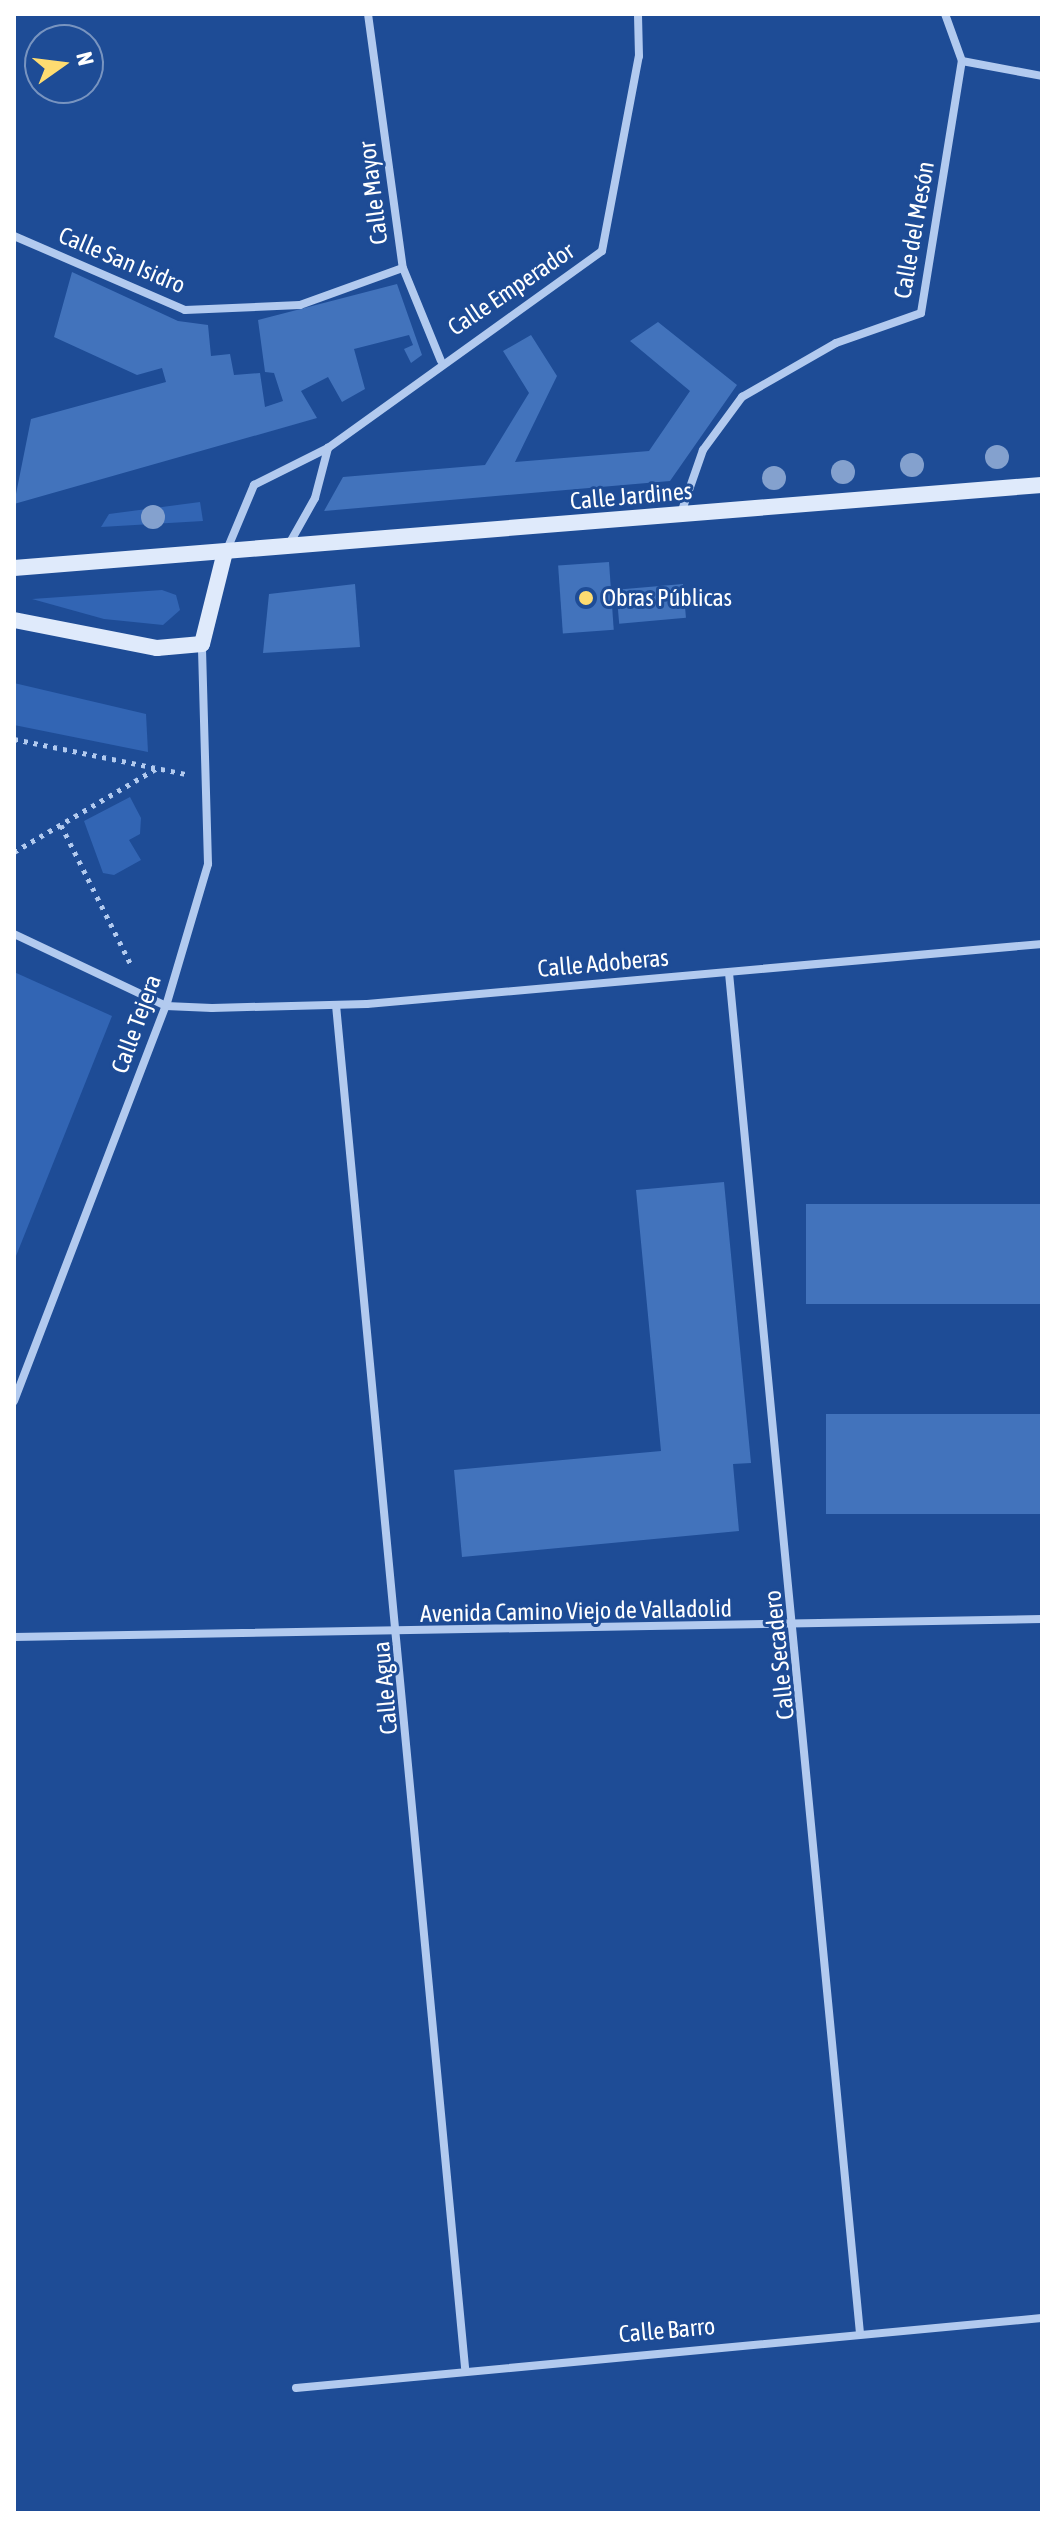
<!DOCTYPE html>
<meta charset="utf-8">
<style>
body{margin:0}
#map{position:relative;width:1056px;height:2527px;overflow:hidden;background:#1e4c96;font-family:"Asap Condensed",sans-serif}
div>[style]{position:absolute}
.green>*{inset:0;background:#3265b4}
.building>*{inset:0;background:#4273bc;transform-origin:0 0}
.path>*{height:5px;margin-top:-2.5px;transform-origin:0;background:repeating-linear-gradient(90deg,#b2caef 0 4px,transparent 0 10px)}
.street>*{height:8px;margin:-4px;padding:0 4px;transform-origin:4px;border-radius:4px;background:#b2caef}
.secondary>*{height:16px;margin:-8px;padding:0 8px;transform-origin:8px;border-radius:8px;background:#dfeafb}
.trees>*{width:24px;height:24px;margin:-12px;border-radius:50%;background:#84a1ce}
.dots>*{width:22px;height:22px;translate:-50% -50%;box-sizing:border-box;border:4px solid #1e4c96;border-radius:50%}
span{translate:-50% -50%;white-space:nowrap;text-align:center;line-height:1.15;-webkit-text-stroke:6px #1e4c96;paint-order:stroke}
.street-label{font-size:24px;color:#fff}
.poi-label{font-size:24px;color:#fff}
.left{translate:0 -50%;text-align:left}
.frame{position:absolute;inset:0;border:16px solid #fff;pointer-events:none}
.north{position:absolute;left:24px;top:24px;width:80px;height:80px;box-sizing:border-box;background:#1e4c96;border:2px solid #7894c0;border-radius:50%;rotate:76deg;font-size:22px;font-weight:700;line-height:32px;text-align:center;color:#fff}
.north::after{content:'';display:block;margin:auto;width:28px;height:36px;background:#fedc71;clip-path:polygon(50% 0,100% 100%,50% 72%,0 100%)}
</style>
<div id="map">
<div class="green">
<i style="clip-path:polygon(200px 502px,203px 521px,101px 527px,109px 514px)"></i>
<i style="clip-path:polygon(162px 590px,176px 595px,180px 610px,163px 625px,104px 619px,32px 599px)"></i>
<i style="clip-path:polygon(14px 683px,146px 714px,148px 752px,14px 725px)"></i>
<i style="clip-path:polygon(130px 797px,141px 818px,140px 834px,129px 840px,141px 860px,114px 875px,103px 873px,84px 821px)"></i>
<i style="clip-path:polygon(14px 972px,112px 1016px,14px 1261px)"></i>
</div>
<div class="building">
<i style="clip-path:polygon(72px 272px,178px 321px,208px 325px,211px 356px,230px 354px,234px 375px,260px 373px,265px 407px,283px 401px,274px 373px,265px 372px,258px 320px,397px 284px,422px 355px,411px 363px,404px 349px,413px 345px,409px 335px,354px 349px,365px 389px,342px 402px,328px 377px,301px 391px,317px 418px,14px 504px,31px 419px,166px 382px,162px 368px,137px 375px,54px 337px)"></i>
<i style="clip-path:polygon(658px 322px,737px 385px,670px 481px,324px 511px,343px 477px,485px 465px,529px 393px,503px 351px,531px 335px,557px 376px,515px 462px,649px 451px,690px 391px,630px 341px)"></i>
<i style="left:609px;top:562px;width:68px;height:51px;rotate:86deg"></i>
<i style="clip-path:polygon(355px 584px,360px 647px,263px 653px,269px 594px)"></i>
<i style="left:683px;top:584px;width:34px;height:67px;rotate:85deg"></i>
<i style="clip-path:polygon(724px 1182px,751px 1463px,733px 1464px,739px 1531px,462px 1557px,454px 1470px,661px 1451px,636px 1190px)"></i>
<i style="left:1042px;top:1204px;width:100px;height:236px;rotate:90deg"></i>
<i style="left:1042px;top:1414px;width:100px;height:216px;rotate:90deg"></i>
</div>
<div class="path">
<i style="left:14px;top:739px;width:176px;rotate:11.5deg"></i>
<i style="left:61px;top:825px;width:157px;rotate:63.4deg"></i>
<i style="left:14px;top:852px;width:166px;rotate:-30.4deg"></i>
</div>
<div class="street">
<i style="left:368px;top:14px;width:256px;rotate:82.2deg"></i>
<i style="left:403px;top:268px;width:100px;rotate:67.8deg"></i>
<i style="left:962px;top:61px;width:81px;rotate:10.6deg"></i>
<i style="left:14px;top:236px;width:186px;rotate:23.4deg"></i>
<i style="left:185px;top:310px;width:115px;rotate:-2.5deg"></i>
<i style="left:300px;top:305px;width:109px;rotate:-19.8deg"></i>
<i style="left:680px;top:516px;width:70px;rotate:-70.8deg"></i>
<i style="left:703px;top:450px;width:66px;rotate:-53.7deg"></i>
<i style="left:742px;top:397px;width:108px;rotate:-29.9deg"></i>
<i style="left:836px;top:343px;width:90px;rotate:-19.4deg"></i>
<i style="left:921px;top:313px;width:255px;rotate:-80.8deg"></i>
<i style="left:962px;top:61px;width:50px;rotate:-109.9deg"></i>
<i style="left:288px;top:546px;width:55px;rotate:-60.6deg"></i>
<i style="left:315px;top:498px;width:52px;rotate:-75.4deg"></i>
<i style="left:226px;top:552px;width:73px;rotate:-67.3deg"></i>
<i style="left:254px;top:485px;width:83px;rotate:-26.6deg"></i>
<i style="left:328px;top:448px;width:337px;rotate:-35.7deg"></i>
<i style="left:602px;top:251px;width:198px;rotate:-79.3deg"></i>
<i style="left:639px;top:56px;width:42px;rotate:-91.4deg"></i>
<i style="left:14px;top:934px;width:168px;rotate:25.3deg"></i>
<i style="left:166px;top:1006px;width:46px;rotate:2.5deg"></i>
<i style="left:212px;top:1008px;width:155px;rotate:-1.5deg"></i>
<i style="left:367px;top:1004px;width:678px;rotate:-5.08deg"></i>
<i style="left:729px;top:973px;width:1367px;rotate:84.5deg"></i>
<i style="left:336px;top:1005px;width:1369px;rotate:84.59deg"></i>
<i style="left:14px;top:1401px;width:423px;rotate:-69deg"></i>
<i style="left:166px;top:1006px;width:148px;rotate:-73.5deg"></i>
<i style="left:208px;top:864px;width:220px;rotate:-91.6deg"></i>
<i style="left:14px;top:1637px;width:1028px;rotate:-1deg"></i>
<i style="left:296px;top:2388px;width:749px;rotate:-5.36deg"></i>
</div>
<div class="secondary">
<i style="left:14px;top:568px;width:1031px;rotate:-4.62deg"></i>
<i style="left:14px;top:620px;width:146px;rotate:11.1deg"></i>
<i style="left:157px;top:648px;width:45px;rotate:-5.1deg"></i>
<i style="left:202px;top:644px;width:91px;rotate:-76deg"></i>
</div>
<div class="trees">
<i style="left:997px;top:457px"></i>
<i style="left:912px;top:465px"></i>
<i style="left:843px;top:472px"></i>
<i style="left:774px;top:478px"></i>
<i style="left:153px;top:517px"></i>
</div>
<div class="dots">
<i style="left:586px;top:598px;background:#fedc71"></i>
</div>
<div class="street-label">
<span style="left:373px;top:193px;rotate:-97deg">Calle Mayor</span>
<span style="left:914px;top:230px;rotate:-80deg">Calle del Mesón</span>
<span style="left:122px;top:260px;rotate:23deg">Calle San Isidro</span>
<span style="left:511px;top:289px;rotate:-34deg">Calle Emperador</span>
<span style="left:631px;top:496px;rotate:-5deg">Calle Jardines</span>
<span style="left:603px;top:963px;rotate:-5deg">Calle Adoberas</span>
<span style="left:136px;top:1024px;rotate:-70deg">Calle Tejera</span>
<span style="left:576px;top:1611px;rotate:-1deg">Avenida Camino Viejo de Valladolid</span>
<span style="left:779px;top:1655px;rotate:-96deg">Calle Secadero</span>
<span style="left:385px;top:1688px;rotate:-95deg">Calle Agua</span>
<span style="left:667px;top:2330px;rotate:-5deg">Calle Barro</span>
</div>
<div class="poi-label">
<span class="left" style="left:602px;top:598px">Obras Públicas</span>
</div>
<div class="frame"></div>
<div class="north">N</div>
</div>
